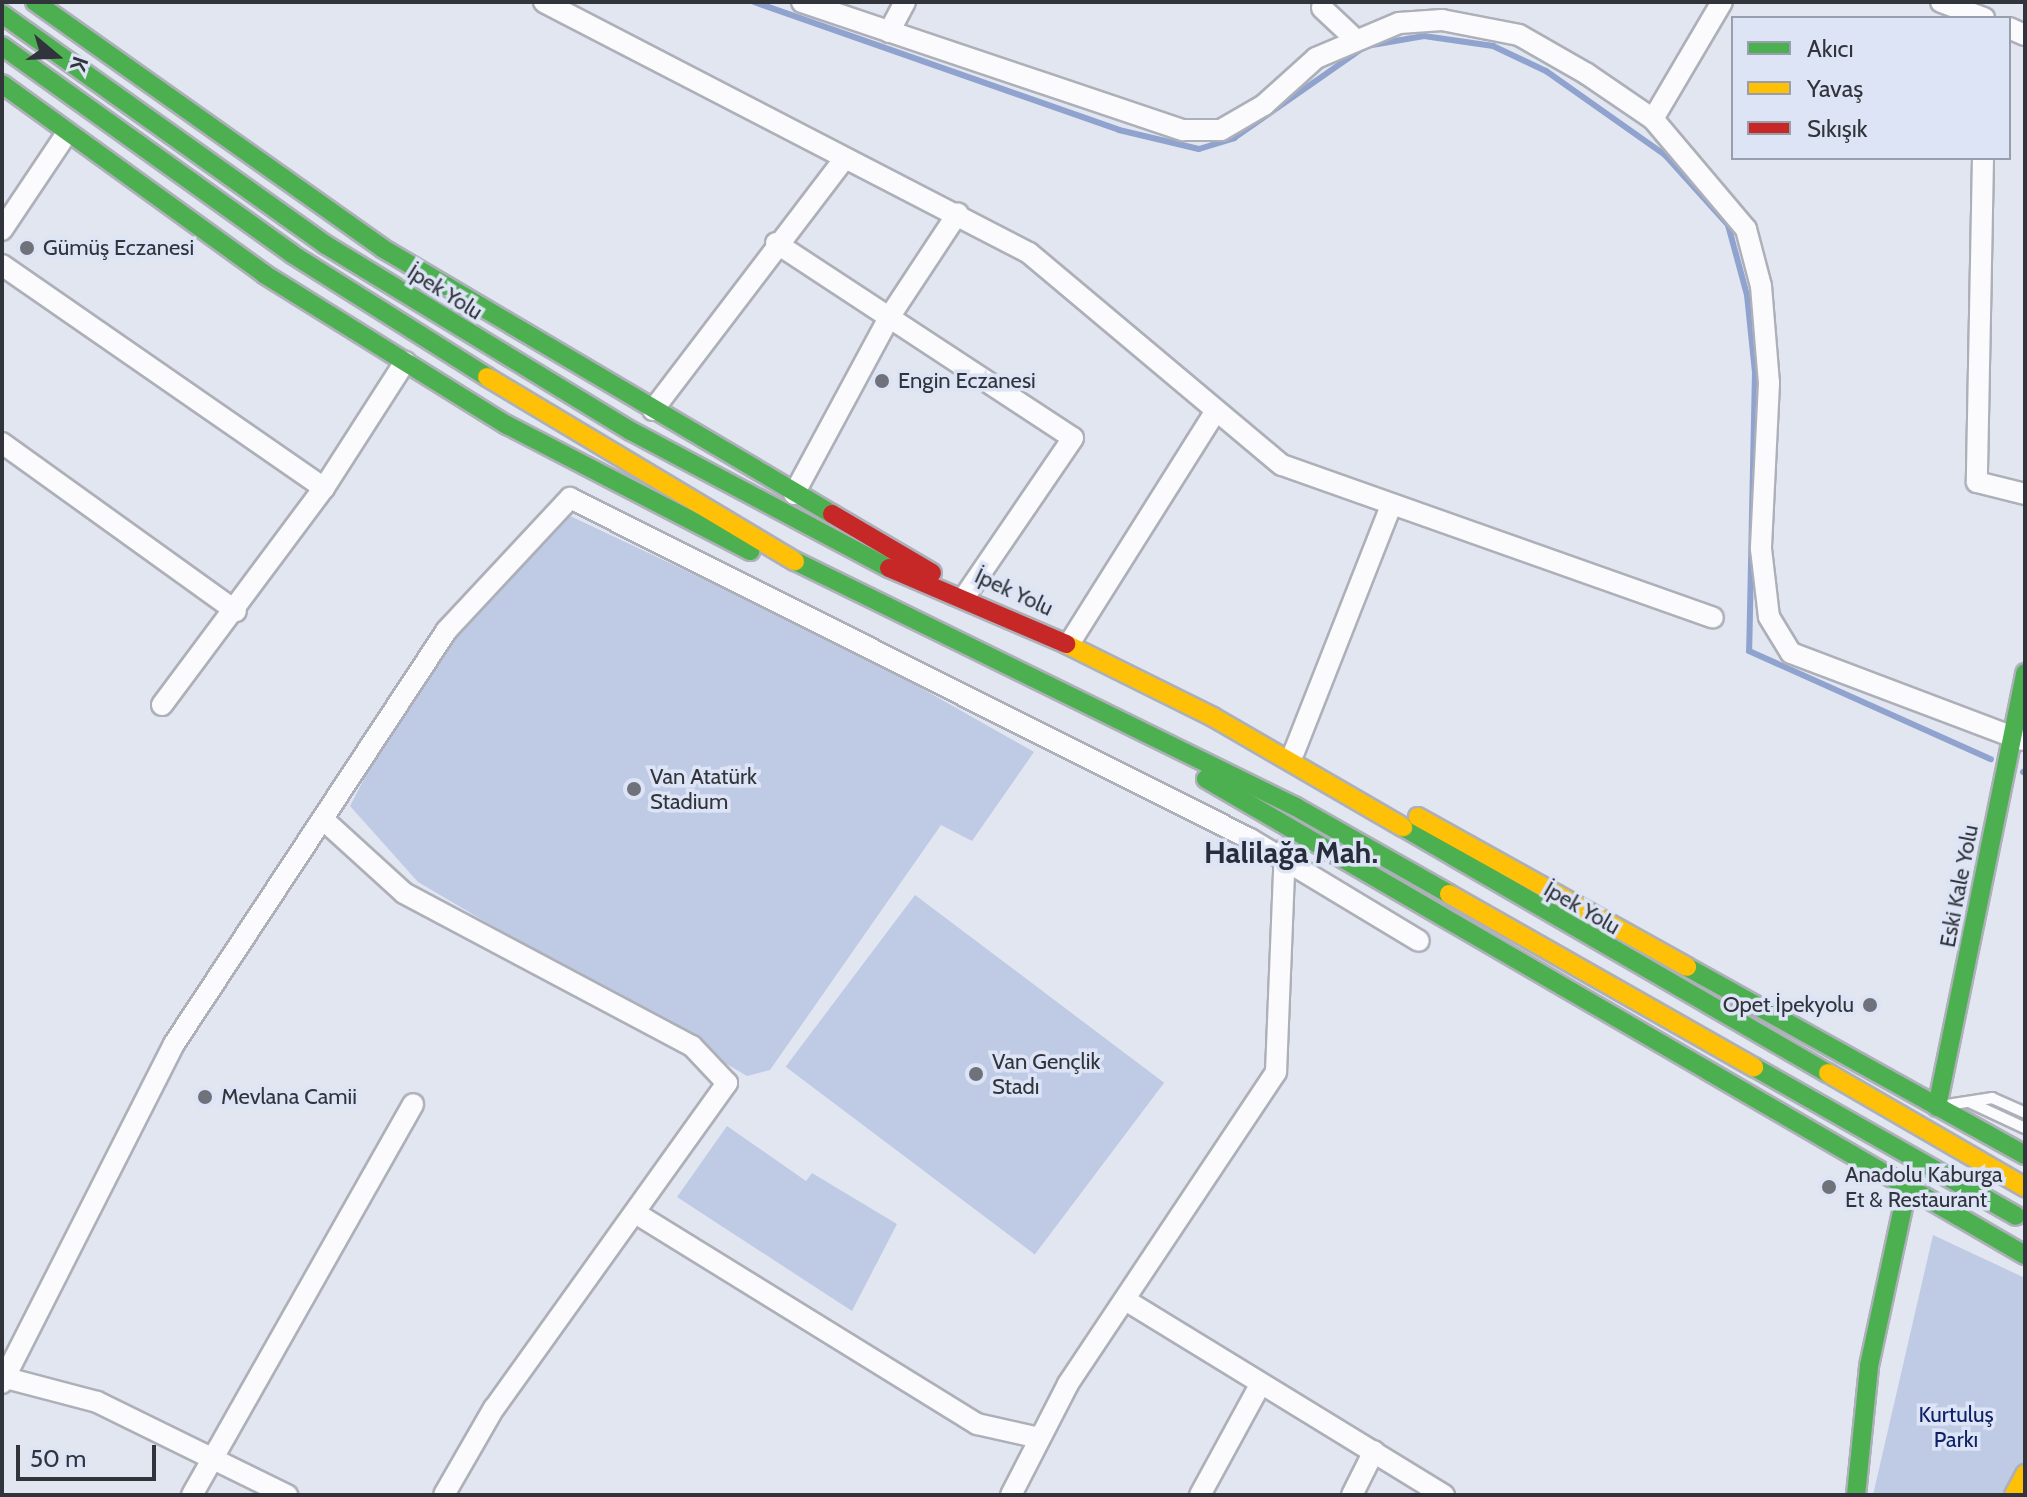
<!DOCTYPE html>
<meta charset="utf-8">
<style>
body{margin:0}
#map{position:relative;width:2027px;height:1497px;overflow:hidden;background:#e2e6f0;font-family:Cabin,sans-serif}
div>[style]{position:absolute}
.green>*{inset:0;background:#bfcae5;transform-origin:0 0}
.stream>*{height:6px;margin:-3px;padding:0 3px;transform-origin:3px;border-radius:3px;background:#90a2ce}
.roads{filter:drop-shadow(2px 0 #adb0b8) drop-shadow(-2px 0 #adb0b8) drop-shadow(0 2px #adb0b8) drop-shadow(0 -2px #adb0b8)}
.lane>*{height:10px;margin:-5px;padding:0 5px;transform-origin:5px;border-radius:5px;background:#fbfbfd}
.street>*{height:20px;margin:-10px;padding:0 10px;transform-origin:10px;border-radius:10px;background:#fbfbfd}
.fast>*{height:18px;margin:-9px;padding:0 9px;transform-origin:9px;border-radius:9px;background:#4caf50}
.slow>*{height:18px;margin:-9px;padding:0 9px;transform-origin:9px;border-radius:9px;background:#ffc107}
.jam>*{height:18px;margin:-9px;padding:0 9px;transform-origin:9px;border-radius:9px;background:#c62828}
.dots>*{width:22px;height:22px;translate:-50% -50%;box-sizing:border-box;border:4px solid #dce4f6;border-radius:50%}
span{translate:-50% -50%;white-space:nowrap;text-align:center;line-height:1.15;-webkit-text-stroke:7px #dce4f6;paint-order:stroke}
.poi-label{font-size:22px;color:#31343a}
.left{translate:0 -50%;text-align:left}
.right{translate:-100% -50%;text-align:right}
.street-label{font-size:22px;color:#31343a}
.park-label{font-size:22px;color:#0f2267}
.district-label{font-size:30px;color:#282d3b;font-weight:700}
.frame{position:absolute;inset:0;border:4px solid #31343a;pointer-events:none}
.legend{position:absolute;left:1731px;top:16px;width:280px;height:144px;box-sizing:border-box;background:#dce4f6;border:2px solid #989eab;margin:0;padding:10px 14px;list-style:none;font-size:24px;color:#31343a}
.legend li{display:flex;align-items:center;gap:16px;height:40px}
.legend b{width:40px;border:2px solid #989eab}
.north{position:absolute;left:16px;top:16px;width:80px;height:80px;-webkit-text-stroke:6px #dce4f6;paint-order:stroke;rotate:109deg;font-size:22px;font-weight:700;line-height:32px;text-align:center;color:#31343a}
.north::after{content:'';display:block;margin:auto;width:28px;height:36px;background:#31343a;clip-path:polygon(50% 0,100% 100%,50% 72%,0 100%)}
.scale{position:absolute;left:16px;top:1445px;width:140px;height:36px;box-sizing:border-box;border:4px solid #31343a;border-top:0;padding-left:10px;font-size:24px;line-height:28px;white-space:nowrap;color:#31343a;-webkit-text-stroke:6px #dce4f6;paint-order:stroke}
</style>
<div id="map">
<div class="green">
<i style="clip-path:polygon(568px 515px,854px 650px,1034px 752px,972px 841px,941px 825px,770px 1070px,747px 1076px,418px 882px,350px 806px,403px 704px,454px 628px)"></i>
<i style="left:915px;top:895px;width:312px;height:215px;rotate:37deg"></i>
<i style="clip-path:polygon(727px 1126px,806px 1181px,812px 1173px,897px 1224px,852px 1311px,677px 1197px)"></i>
<i style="clip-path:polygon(1933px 1235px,2025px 1278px,2025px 1469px,2011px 1495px,1873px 1495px)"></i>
</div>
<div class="stream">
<i style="left:754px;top:2px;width:387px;rotate:19.3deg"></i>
<i style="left:1119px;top:130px;width:82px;rotate:13.4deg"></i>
<i style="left:1199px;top:149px;width:37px;rotate:-17deg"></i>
<i style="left:1234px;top:138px;width:161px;rotate:-34.9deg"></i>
<i style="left:1366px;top:46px;width:59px;rotate:-9.8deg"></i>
<i style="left:1424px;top:36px;width:70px;rotate:8.2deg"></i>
<i style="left:1493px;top:46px;width:59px;rotate:25.3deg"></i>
<i style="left:1546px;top:71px;width:146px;rotate:35.2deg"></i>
<i style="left:1665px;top:155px;width:94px;rotate:48deg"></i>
<i style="left:1728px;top:225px;width:73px;rotate:74.8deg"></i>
<i style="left:1747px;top:295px;width:77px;rotate:84.1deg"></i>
<i style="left:1755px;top:372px;width:279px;rotate:91.2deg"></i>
<i style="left:1749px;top:651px;width:265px;rotate:24.1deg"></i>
<i style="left:2023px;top:772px;width:2px;rotate:27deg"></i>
</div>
<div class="roads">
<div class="lane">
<i style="left:1969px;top:1102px;width:62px;rotate:24.9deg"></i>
<i style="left:1947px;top:1105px;width:46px;rotate:-8.8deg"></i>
<i style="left:1992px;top:1098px;width:36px;rotate:24deg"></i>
</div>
<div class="street">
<i style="left:544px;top:2px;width:546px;rotate:27.36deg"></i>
<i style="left:1029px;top:253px;width:330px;rotate:40deg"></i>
<i style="left:1282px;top:465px;width:457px;rotate:19.5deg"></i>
<i style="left:802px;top:2px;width:402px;rotate:18.6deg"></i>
<i style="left:1183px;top:130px;width:38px"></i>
<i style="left:1221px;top:130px;width:50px;rotate:-30.2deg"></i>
<i style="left:1264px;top:105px;width:70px;rotate:-42.1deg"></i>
<i style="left:1316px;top:58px;width:90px;rotate:-22.9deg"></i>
<i style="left:1399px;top:23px;width:43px;rotate:-4deg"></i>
<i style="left:1442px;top:20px;width:78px;rotate:11deg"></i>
<i style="left:1519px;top:35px;width:78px;rotate:29.8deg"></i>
<i style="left:1587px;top:74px;width:80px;rotate:34.3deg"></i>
<i style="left:1653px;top:119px;width:144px;rotate:49.8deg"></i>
<i style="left:1746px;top:229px;width:59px;rotate:75.3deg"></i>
<i style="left:1761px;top:286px;width:97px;rotate:85.3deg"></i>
<i style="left:1769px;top:383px;width:166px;rotate:92.8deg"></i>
<i style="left:1761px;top:549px;width:68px;rotate:83.3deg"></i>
<i style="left:1769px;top:617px;width:42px;rotate:58.6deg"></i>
<i style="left:1791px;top:653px;width:246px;rotate:20.7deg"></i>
<i style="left:1941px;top:2px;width:46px;rotate:20.4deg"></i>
<i style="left:1322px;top:8px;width:42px;rotate:43.1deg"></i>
<i style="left:2009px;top:28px;width:17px;rotate:24deg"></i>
<i style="left:889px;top:32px;width:34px;rotate:-62deg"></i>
<i style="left:1653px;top:119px;width:136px;rotate:-59.5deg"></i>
<i style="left:1983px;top:158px;width:324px;rotate:91.1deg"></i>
<i style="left:1977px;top:482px;width:49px;rotate:14deg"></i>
<i style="left:2px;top:230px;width:117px;rotate:-56.2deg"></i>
<i style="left:776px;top:243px;width:355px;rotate:33.3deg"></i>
<i style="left:1073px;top:438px;width:190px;rotate:124.3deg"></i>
<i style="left:2px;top:265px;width:392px;rotate:34.7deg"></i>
<i style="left:653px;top:410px;width:313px;rotate:-52.7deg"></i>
<i style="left:2px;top:443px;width:288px;rotate:35.7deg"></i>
<i style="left:794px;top:494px;width:202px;rotate:-61.7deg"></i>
<i style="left:890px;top:316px;width:123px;rotate:-56.6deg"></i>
<i style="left:1069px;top:644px;width:272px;rotate:-57.8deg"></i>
<i style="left:162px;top:705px;width:271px;rotate:-53.3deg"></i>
<i style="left:324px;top:488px;width:150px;rotate:-57.3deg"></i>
<i style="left:1294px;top:752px;width:262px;rotate:-68.5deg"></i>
<i style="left:326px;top:822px;width:105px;rotate:42.3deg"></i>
<i style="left:404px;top:893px;width:326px;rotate:28deg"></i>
<i style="left:692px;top:1046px;width:51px;rotate:46.6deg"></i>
<i style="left:727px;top:1083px;width:400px;rotate:125.6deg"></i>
<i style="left:494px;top:1408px;width:100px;rotate:119.9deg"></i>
<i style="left:637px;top:1214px;width:400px;rotate:31.7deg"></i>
<i style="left:977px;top:1424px;width:64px;rotate:12.7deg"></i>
<i style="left:1127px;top:1301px;width:372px;rotate:31.5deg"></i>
<i style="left:2px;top:1377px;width:98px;rotate:14.7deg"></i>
<i style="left:97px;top:1402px;width:212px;rotate:26.1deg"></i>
<i style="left:2px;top:1383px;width:380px;rotate:-63.1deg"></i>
<i style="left:174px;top:1044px;width:495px;rotate:-56.6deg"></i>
<i style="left:446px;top:631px;width:182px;rotate:-47deg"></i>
<i style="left:570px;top:498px;width:761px;rotate:26.63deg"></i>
<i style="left:1250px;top:839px;width:197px;rotate:31.1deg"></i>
<i style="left:192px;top:1495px;width:449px;rotate:-60.5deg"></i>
<i style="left:1011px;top:1495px;width:125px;rotate:-62.8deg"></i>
<i style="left:1068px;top:1384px;width:375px;rotate:-56.3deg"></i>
<i style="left:1276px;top:1072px;width:223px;rotate:-87.7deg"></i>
<i style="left:1200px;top:1495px;width:123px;rotate:-61.4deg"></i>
<i style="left:1352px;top:1495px;width:49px;rotate:-63.4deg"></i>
</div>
<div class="fast">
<i style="left:35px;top:2px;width:425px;rotate:35.3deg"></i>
<i style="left:382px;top:248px;width:523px;rotate:30.59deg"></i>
<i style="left:2px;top:14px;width:398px;rotate:35.5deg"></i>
<i style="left:326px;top:245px;width:357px;rotate:31.4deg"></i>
<i style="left:631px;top:431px;width:292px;rotate:28deg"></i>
<i style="left:2px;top:46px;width:357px;rotate:35.6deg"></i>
<i style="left:292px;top:254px;width:231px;rotate:32.2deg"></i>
<i style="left:2px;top:84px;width:324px;rotate:35.9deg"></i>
<i style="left:264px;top:274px;width:286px;rotate:31.9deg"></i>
<i style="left:507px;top:425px;width:274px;rotate:27.4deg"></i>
<i style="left:795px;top:561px;width:558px;rotate:26.15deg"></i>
<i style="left:1296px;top:807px;width:176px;rotate:29.6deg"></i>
<i style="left:1206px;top:779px;width:947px;rotate:30.17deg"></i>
<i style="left:1403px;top:827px;width:491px;rotate:30.1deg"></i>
<i style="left:1687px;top:967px;width:387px;rotate:29.1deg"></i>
<i style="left:1754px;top:1067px;width:301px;rotate:29.6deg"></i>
<i style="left:1937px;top:1107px;width:443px;rotate:-78.5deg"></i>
<i style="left:1856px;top:1495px;width:130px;rotate:-84.2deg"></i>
<i style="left:1869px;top:1366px;width:182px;rotate:-77.9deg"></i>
</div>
<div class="slow">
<i style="left:487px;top:377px;width:359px;rotate:30.9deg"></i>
<i style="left:1066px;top:644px;width:164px;rotate:26.4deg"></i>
<i style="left:1213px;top:717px;width:220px;rotate:30.1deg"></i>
<i style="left:1418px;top:817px;width:308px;rotate:29.1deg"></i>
<i style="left:1449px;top:894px;width:351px;rotate:29.6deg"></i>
<i style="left:1828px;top:1073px;width:228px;rotate:30.1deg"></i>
<i style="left:2014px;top:1495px;width:24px;rotate:-62deg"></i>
</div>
<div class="jam">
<i style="left:832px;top:514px;width:116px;rotate:30.5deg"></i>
<i style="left:889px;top:568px;width:193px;rotate:23.2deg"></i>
</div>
</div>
<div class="dots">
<i style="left:27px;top:248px;background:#6f727a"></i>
<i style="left:882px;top:381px;background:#6f727a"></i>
<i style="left:634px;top:789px;background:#6f727a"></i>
<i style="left:1870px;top:1005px;background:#6f727a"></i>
<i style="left:976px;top:1074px;background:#6f727a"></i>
<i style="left:205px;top:1097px;background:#6f727a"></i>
<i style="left:1829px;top:1187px;background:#6f727a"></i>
</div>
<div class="poi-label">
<span class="left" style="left:43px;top:248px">Gümüş Eczanesi</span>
<span class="left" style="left:898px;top:381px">Engin Eczanesi</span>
<span class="left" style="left:650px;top:789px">Van Atatürk<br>Stadium</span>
<span class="right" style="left:1854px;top:1005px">Opet İpekyolu</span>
<span class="left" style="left:992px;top:1074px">Van Gençlik<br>Stadı</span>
<span class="left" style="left:221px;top:1097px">Mevlana Camii</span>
<span class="left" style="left:1845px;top:1187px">Anadolu Kaburga<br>Et &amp; Restaurant</span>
</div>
<div class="street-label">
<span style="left:445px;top:292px;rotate:32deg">İpek Yolu</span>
<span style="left:1014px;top:592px;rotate:25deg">İpek Yolu</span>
<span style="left:1959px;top:886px;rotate:-79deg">Eski Kale Yolu</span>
<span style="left:1582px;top:908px;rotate:30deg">İpek Yolu</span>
</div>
<div class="park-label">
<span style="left:1956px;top:1427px">Kurtuluş<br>Parkı</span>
</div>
<div class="district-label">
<span style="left:1291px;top:853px">Halilağa Mah.</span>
</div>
<div class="frame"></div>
<ul class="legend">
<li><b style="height:10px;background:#4caf50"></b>Akıcı</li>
<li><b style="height:10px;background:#ffc107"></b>Yavaş</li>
<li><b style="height:10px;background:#c62828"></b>Sıkışık</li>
</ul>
<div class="north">K</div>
<div class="scale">50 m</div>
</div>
